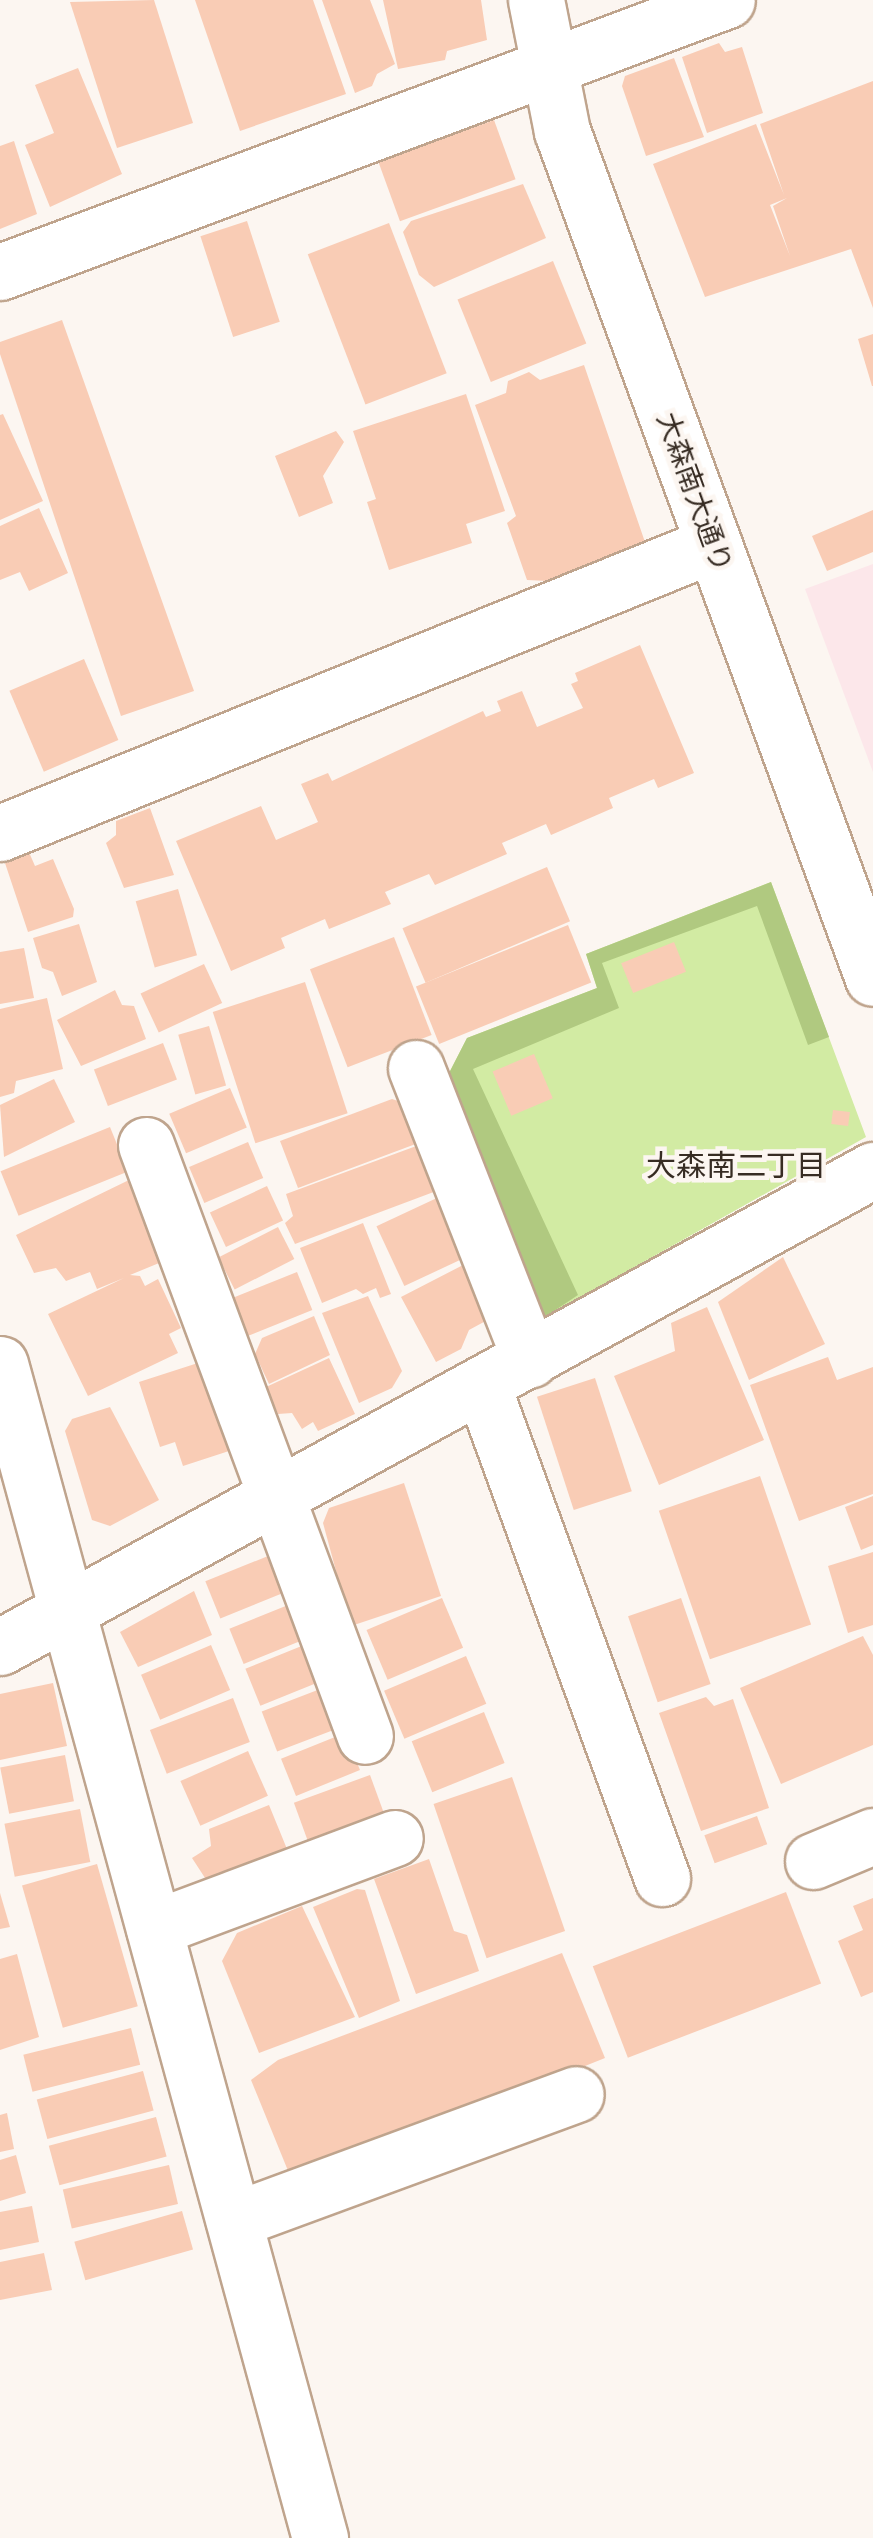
<!DOCTYPE html>
<meta charset="utf-8">
<style>
body{margin:0}
#map{position:relative;width:873px;height:2538px;overflow:hidden;background:#fcf6f1;font-family:"IBM Plex Sans","Noto Sans JP",sans-serif}
div>[style]{position:absolute}
.commercial>*{inset:0;background:#fce7ea}
.green>*{inset:0;background:#d2eba3}
.forest>*{inset:0;background:#b0c980}
.building>*{inset:0;background:#f9ccb5;transform-origin:0 0}
.roads{filter:drop-shadow(2px 0 #bfa48d) drop-shadow(-2px 0 #bfa48d) drop-shadow(0 2px #bfa48d) drop-shadow(0 -2px #bfa48d)}
.minor>*{height:55px;margin:-27.5px;padding:0 27.5px;transform-origin:27.5px;border-radius:27.5px;background:#fff}
span{translate:-50% -50%;white-space:nowrap;text-align:center;line-height:1.15;-webkit-text-stroke:9px #fcf6f1;paint-order:stroke}
.street-label{font-size:28px;color:#372c23}
.neighbourhood-label{font-size:30px;color:#372c23}
</style>
<div id="map">
<div class="commercial">
<i style="clip-path:polygon(873px 564px,873px 772px,805px 589px)"></i>
</div>
<div class="green">
<i style="clip-path:polygon(771px 882px,866px 1137px,542px 1319px,448px 1075px,467px 1038px,597px 988px,586px 954px)"></i>
</div>
<div class="forest">
<i style="clip-path:polygon(771px 882px,829px 1037px,808px 1045px,757px 906px,602px 963px,619px 1008px,473px 1069px,578px 1295px,542px 1319px,448px 1075px,467px 1038px,597px 988px,586px 954px)"></i>
</div>
<div class="building">
<i style="clip-path:polygon(154px 0,193px 123px,117px 148px,70px 2px)"></i>
<i style="clip-path:polygon(195px 0,313px 0,346px 94px,240px 131px)"></i>
<i style="clip-path:polygon(322px 0,370px 0,395px 64px,377px 74px,372px 86px,355px 93px)"></i>
<i style="clip-path:polygon(383px 0,481px 0,487px 40px,447px 51px,445px 60px,398px 69px)"></i>
<i style="clip-path:polygon(719px 43px,725px 52px,742px 47px,763px 113px,707px 133px,682px 57px)"></i>
<i style="clip-path:polygon(674px 58px,704px 137px,646px 156px,622px 86px,625px 76px)"></i>
<i style="clip-path:polygon(78px 68px,122px 174px,50px 207px,25px 145px,54px 133px,35px 85px)"></i>
<i style="clip-path:polygon(evenodd,873px 81px,873px 308px,851px 249px,705px 297px,653px 164px,756px 124px,784px 195px,760px 124px,873px 81px,787px 198px,773px 206px,790px 256px,770px 205px,787px 198px)"></i>
<i style="left:494px;top:120px;width:63px;height:123px;rotate:70deg"></i>
<i style="clip-path:polygon(14px 141px,37px 214px,0 229px,0 146px)"></i>
<i style="clip-path:polygon(523px 184px,546px 238px,434px 287px,419px 275px,403px 232px,411px 221px)"></i>
<i style="left:247px;top:221px;width:106px;height:49px;rotate:72deg"></i>
<i style="left:389px;top:223px;width:161px;height:87px;rotate:69deg"></i>
<i style="left:553px;top:261px;width:89px;height:103px;rotate:68deg"></i>
<i style="clip-path:polygon(62px 320px,194px 691px,121px 716px,0 354px,0 342px)"></i>
<i style="clip-path:polygon(873px 334px,873px 386px,872px 386px,858px 339px)"></i>
<i style="clip-path:polygon(584px 365px,646px 545px,548px 581px,527px 580px,507px 523px,516px 516px,475px 405px,506px 393px,508px 381px,529px 372px,540px 380px)"></i>
<i style="clip-path:polygon(466px 394px,505px 511px,466px 524px,472px 543px,389px 570px,367px 502px,376px 499px,353px 431px)"></i>
<i style="clip-path:polygon(3px 414px,43px 501px,0 520px,0 415px)"></i>
<i style="clip-path:polygon(336px 431px,344px 442px,323px 476px,333px 503px,299px 517px,275px 456px)"></i>
<i style="clip-path:polygon(39px 508px,68px 573px,29px 591px,20px 572px,0 580px,0 526px)"></i>
<i style="clip-path:polygon(873px 510px,873px 552px,827px 571px,812px 536px)"></i>
<i style="clip-path:polygon(640px 645px,694px 773px,658px 788px,654px 779px,609px 798px,613px 808px,551px 835px,546px 824px,502px 843px,507px 854px,435px 885px,429px 874px,385px 892px,391px 904px,329px 929px,325px 919px,281px 938px,285px 948px,231px 971px,176px 841px,261px 806px,276px 840px,318px 822px,301px 784px,328px 773px,332px 781px,483px 711px,486px 717px,501px 711px,497px 701px,522px 691px,537px 727px,583px 708px,571px 684px,578px 681px,575px 673px)"></i>
<i style="left:84px;top:659px;width:88px;height:81px;rotate:67deg"></i>
<i style="clip-path:polygon(150px 808px,174px 875px,124px 888px,106px 843px,116px 835px,116px 821px)"></i>
<i style="clip-path:polygon(28px 850px,35px 866px,53px 859px,74px 909px,73px 917px,28px 932px,4px 860px)"></i>
<i style="left:547px;top:867px;width:59px;height:157px;rotate:67deg"></i>
<i style="left:178px;top:889px;width:69px;height:44px;rotate:74deg"></i>
<i style="clip-path:polygon(79px 924px,97px 982px,62px 996px,53px 972px,42px 968px,33px 938px)"></i>
<i style="left:568px;top:925px;width:62px;height:164px;rotate:68deg"></i>
<i style="left:394px;top:937px;width:105px;height:90px;rotate:69deg"></i>
<i style="left:674px;top:942px;width:32px;height:57px;rotate:68deg"></i>
<i style="clip-path:polygon(24px 948px,34px 998px,0 1004px,0 952px)"></i>
<i style="left:204px;top:964px;width:43px;height:70px;rotate:65deg"></i>
<i style="left:305px;top:982px;width:138px;height:97px;rotate:72deg"></i>
<i style="clip-path:polygon(115px 990px,122px 1005px,134px 1006px,146px 1039px,81px 1066px,57px 1020px)"></i>
<i style="clip-path:polygon(47px 998px,63px 1069px,16px 1081px,14px 1093px,0 1097px,0 1009px)"></i>
<i style="left:209px;top:1026px;width:62px;height:32px;rotate:74deg"></i>
<i style="left:163px;top:1043px;width:39px;height:74px;rotate:69deg"></i>
<i style="left:534px;top:1054px;width:48px;height:45px;rotate:67deg"></i>
<i style="clip-path:polygon(54px 1079px,75px 1122px,4px 1157px,0 1105px)"></i>
<i style="left:230px;top:1088px;width:43px;height:66px;rotate:67deg"></i>
<i style="clip-path:polygon(392px 1099px,407px 1104px,421px 1142px,298px 1188px,280px 1141px)"></i>
<i style="left:833px;top:1110px;width:17px;height:14px;rotate:7deg"></i>
<i style="left:110px;top:1127px;width:48px;height:118px;rotate:68deg"></i>
<i style="left:248px;top:1142px;width:39px;height:64px;rotate:67deg"></i>
<i style="clip-path:polygon(419px 1145px,439px 1190px,295px 1244px,285px 1223px,293px 1216px,286px 1194px)"></i>
<i style="clip-path:polygon(129px 1180px,164px 1261px,130px 1275px,140px 1276px,145px 1286px,158px 1279px,181px 1328px,169px 1334px,178px 1353px,88px 1396px,48px 1314px,124px 1278px,97px 1289px,90px 1272px,66px 1281px,56px 1268px,34px 1273px,16px 1235px)"></i>
<i style="left:267px;top:1186px;width:38px;height:63px;rotate:65deg"></i>
<i style="left:439px;top:1197px;width:66px;height:69px;rotate:65deg"></i>
<i style="clip-path:polygon(363px 1223px,391px 1294px,380px 1298px,376px 1288px,363px 1294px,356px 1289px,322px 1303px,300px 1248px)"></i>
<i style="left:278px;top:1227px;width:36px;height:67px;rotate:63deg"></i>
<i style="clip-path:polygon(783px 1257px,825px 1344px,749px 1380px,718px 1302px)"></i>
<i style="clip-path:polygon(465px 1264px,493px 1317px,469px 1330px,461px 1349px,436px 1362px,401px 1297px)"></i>
<i style="left:297px;top:1272px;width:41px;height:69px;rotate:68deg"></i>
<i style="clip-path:polygon(368px 1296px,402px 1371px,392px 1388px,359px 1403px,322px 1313px)"></i>
<i style="clip-path:polygon(707px 1307px,764px 1440px,659px 1485px,614px 1376px,675px 1351px,671px 1323px)"></i>
<i style="clip-path:polygon(314px 1316px,330px 1355px,269px 1384px,255px 1354px,262px 1338px)"></i>
<i style="clip-path:polygon(828px 1357px,837px 1380px,873px 1367px,873px 1494px,799px 1521px,750px 1385px)"></i>
<i style="clip-path:polygon(329px 1358px,355px 1414px,318px 1431px,313px 1422px,302px 1429px,292px 1413px,278px 1414px,266px 1387px)"></i>
<i style="clip-path:polygon(201px 1362px,229px 1451px,183px 1466px,175px 1442px,160px 1447px,139px 1382px)"></i>
<i style="left:595px;top:1378px;width:119px;height:61px;rotate:72deg"></i>
<i style="clip-path:polygon(110px 1407px,159px 1500px,110px 1526px,92px 1520px,65px 1431px,72px 1419px)"></i>
<i style="left:760px;top:1476px;width:157px;height:107px;rotate:71deg"></i>
<i style="clip-path:polygon(404px 1483px,441px 1596px,351px 1626px,323px 1523px,329px 1508px)"></i>
<i style="clip-path:polygon(873px 1496px,873px 1545px,861px 1550px,845px 1507px)"></i>
<i style="clip-path:polygon(873px 1552px,873px 1625px,848px 1633px,828px 1566px)"></i>
<i style="left:273px;top:1554px;width:40px;height:73px;rotate:68deg"></i>
<i style="clip-path:polygon(194px 1591px,212px 1635px,138px 1667px,120px 1632px)"></i>
<i style="left:442px;top:1598px;width:54px;height:82px;rotate:67deg"></i>
<i style="left:681px;top:1598px;width:91px;height:56px;rotate:71deg"></i>
<i style="left:298px;top:1601px;width:38px;height:74px;rotate:68deg"></i>
<i style="clip-path:polygon(863px 1636px,873px 1655px,873px 1745px,781px 1784px,740px 1688px)"></i>
<i style="left:314px;top:1641px;width:40px;height:74px;rotate:68deg"></i>
<i style="left:211px;top:1645px;width:49px;height:76px;rotate:67deg"></i>
<i style="left:466px;top:1656px;width:52px;height:89px;rotate:67deg"></i>
<i style="clip-path:polygon(53px 1683px,67px 1746px,0 1760px,0 1694px)"></i>
<i style="left:328px;top:1686px;width:43px;height:71px;rotate:69deg"></i>
<i style="clip-path:polygon(706px 1697px,714px 1706px,733px 1699px,769px 1808px,701px 1831px,659px 1713px)"></i>
<i style="left:233px;top:1698px;width:47px;height:89px;rotate:69deg"></i>
<i style="left:484px;top:1712px;width:55px;height:78px;rotate:68deg"></i>
<i style="left:345px;top:1733px;width:40px;height:69px;rotate:68deg"></i>
<i style="left:248px;top:1751px;width:49px;height:74px;rotate:66deg"></i>
<i style="left:65px;top:1755px;width:47px;height:66px;rotate:79deg"></i>
<i style="left:370px;top:1775px;width:40px;height:81px;rotate:70deg"></i>
<i style="left:512px;top:1777px;width:163px;height:83px;rotate:71deg"></i>
<i style="clip-path:polygon(269px 1805px,287px 1849px,207px 1881px,192px 1858px,211px 1846px,209px 1829px)"></i>
<i style="left:80px;top:1809px;width:54px;height:77px;rotate:79deg"></i>
<i style="left:757px;top:1816px;width:30px;height:56px;rotate:70deg"></i>
<i style="clip-path:polygon(429px 1859px,454px 1931px,467px 1935px,479px 1971px,416px 1994px,374px 1879px)"></i>
<i style="left:97px;top:1864px;width:148px;height:78px;rotate:74deg"></i>
<i style="clip-path:polygon(357px 1889px,365px 1890px,400px 2001px,359px 2018px,313px 1907px)"></i>
<i style="left:786px;top:1892px;width:98px;height:207px;rotate:69deg"></i>
<i style="clip-path:polygon(0 1893px,10px 1927px,0 1929px)"></i>
<i style="clip-path:polygon(873px 1898px,873px 1992px,861px 1997px,838px 1941px,863px 1930px,853px 1906px)"></i>
<i style="clip-path:polygon(302px 1906px,355px 2017px,259px 2053px,222px 1961px,237px 1933px)"></i>
<i style="clip-path:polygon(562px 1953px,605px 2058px,293px 2183px,251px 2080px,278px 2060px)"></i>
<i style="clip-path:polygon(17px 1954px,39px 2037px,0 2050px,0 1959px)"></i>
<i style="left:131px;top:2028px;width:38px;height:111px;rotate:76deg"></i>
<i style="left:143px;top:2071px;width:41px;height:110px;rotate:75deg"></i>
<i style="clip-path:polygon(7px 2113px,14px 2149px,0 2152px,0 2115px)"></i>
<i style="left:156px;top:2117px;width:41px;height:111px;rotate:75deg"></i>
<i style="clip-path:polygon(16px 2155px,26px 2193px,0 2201px,0 2160px)"></i>
<i style="left:169px;top:2165px;width:40px;height:109px;rotate:77deg"></i>
<i style="clip-path:polygon(32px 2206px,39px 2242px,0 2250px,0 2212px)"></i>
<i style="left:182px;top:2211px;width:40px;height:112px;rotate:74deg"></i>
<i style="clip-path:polygon(44px 2253px,52px 2290px,0 2300px,0 2262px)"></i>
</div>
<div class="roads">
<div class="minor">
<i style="left:536px;top:0;width:134px;rotate:78.8deg"></i>
<i style="left:562px;top:131px;width:902px;rotate:69.84deg"></i>
<i style="left:0;top:272px;width:776px;rotate:-20.51deg"></i>
<i style="left:0;top:833px;width:770px;rotate:-22.04deg"></i>
<i style="left:416px;top:1068px;width:313px;rotate:68.6deg"></i>
<i style="left:146px;top:1145px;width:630px;rotate:69.67deg"></i>
<i style="left:0;top:1364px;width:1217px;rotate:74.75deg"></i>
<i style="left:482px;top:1385px;width:525px;rotate:69.94deg"></i>
<i style="left:0;top:1647px;width:995px;rotate:-28.65deg"></i>
<i style="left:813px;top:1861px;width:65px;rotate:-22.6deg"></i>
<i style="left:154px;top:1928px;width:257px;rotate:-20.5deg"></i>
<i style="left:234px;top:2220px;width:364px;rotate:-20.2deg"></i>
</div>
</div>
<div class="street-label">
<span style="left:695px;top:492px;rotate:70deg">大森南大通り</span>
</div>
<div class="neighbourhood-label">
<span style="left:736px;top:1165px">大森南二丁目</span>
</div>
</div>
